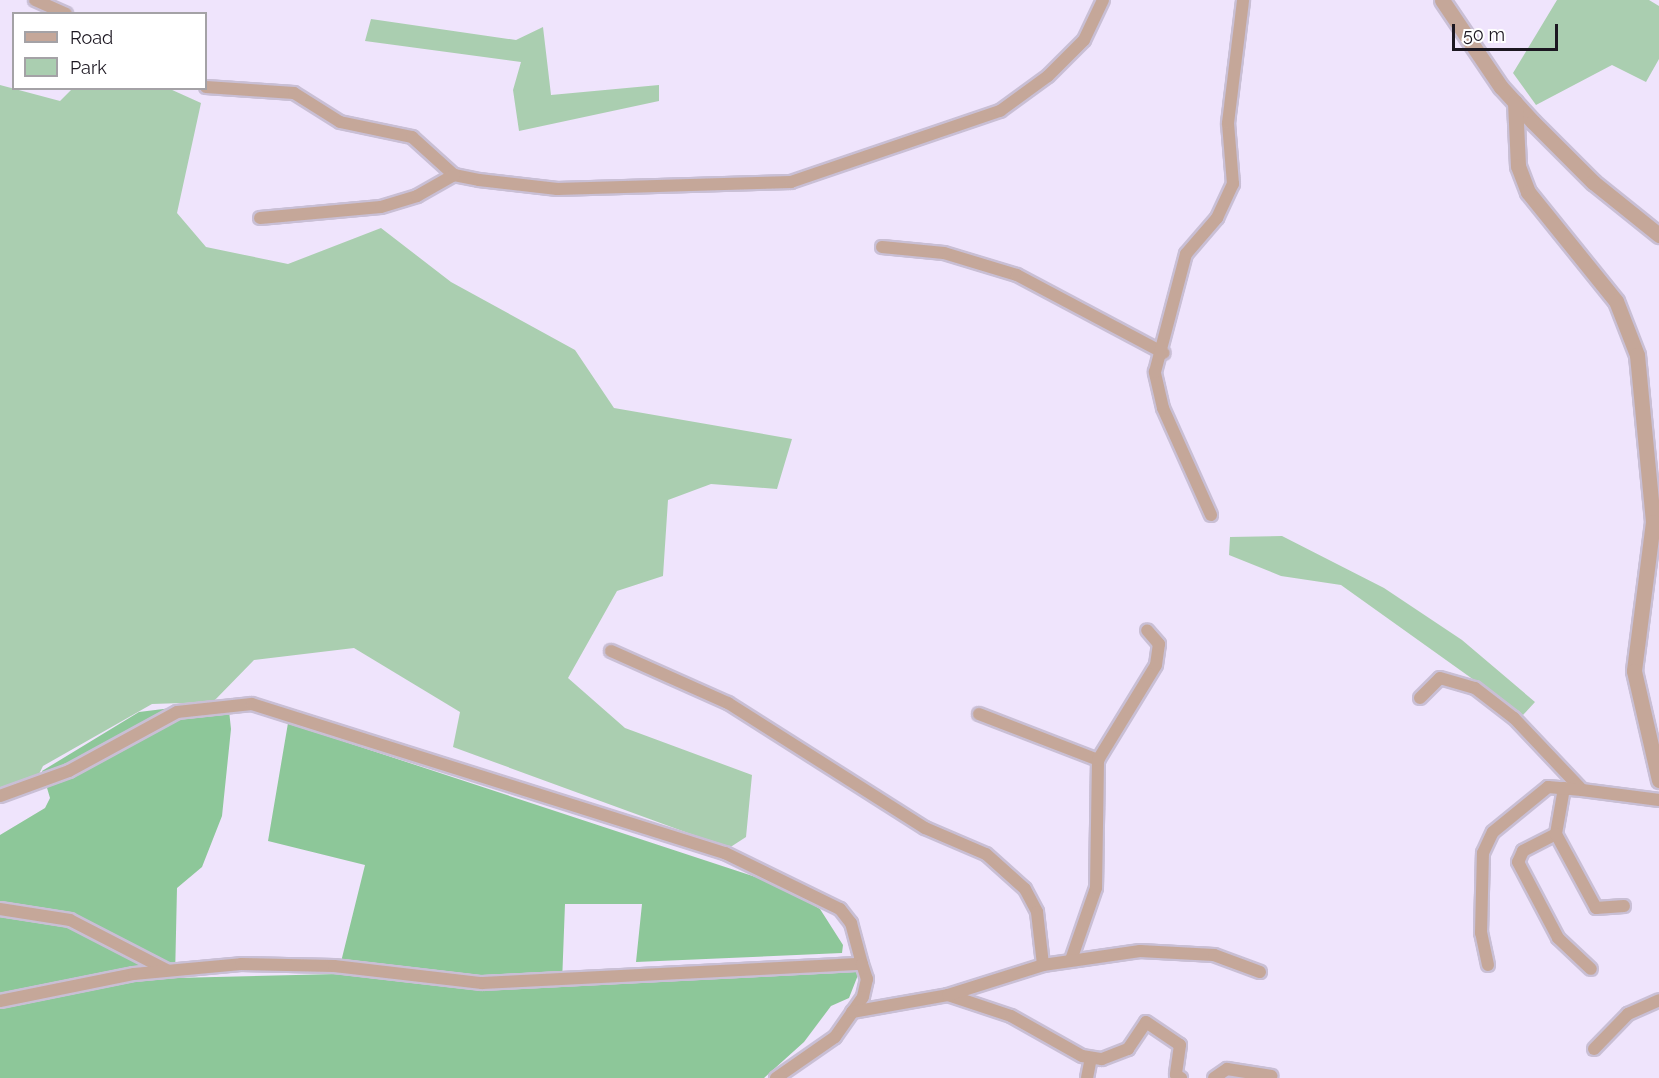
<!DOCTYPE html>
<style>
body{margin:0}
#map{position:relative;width:1659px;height:1078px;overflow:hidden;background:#efe4fc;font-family:Raleway,sans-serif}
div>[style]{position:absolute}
.green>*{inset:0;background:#aaceb0}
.forest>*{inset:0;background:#8dc799}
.roads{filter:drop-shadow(2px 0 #c9bfd5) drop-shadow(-2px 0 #c9bfd5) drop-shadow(0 2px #c9bfd5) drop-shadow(0 -2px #c9bfd5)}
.minor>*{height:12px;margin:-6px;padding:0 6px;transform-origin:6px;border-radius:6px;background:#c5a799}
.tertiary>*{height:15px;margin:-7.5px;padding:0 7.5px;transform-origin:7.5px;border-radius:7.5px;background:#c5a799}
span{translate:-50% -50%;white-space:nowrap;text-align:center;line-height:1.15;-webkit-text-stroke:4.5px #fff;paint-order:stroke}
.legend{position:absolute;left:12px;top:12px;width:195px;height:78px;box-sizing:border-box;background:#fff;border:2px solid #a4a2a6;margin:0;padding:8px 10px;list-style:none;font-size:18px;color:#1c1721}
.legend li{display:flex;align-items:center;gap:12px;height:30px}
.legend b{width:30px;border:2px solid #a4a2a6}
.scale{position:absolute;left:1452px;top:24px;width:106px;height:27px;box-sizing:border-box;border:3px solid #1c1721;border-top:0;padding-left:8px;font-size:18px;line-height:21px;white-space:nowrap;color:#1c1721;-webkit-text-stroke:4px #fff;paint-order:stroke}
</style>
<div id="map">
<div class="green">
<i style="clip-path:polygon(1557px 0,1649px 0,1659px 6px,1659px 59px,1646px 82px,1612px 65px,1536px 105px,1513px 73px)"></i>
<i style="clip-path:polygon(371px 19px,516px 40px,543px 27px,551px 95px,659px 85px,659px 101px,519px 131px,513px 90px,521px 62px,365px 41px)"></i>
<i style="clip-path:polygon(0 85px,60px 101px,72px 89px,170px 89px,201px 103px,177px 213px,206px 247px,288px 264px,381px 228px,451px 282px,575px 350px,614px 408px,792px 439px,777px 489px,711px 484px,668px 500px,663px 576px,617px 591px,568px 678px,625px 728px,752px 775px,746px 837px,729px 848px,453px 747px,460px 712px,354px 648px,254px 660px,213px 702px,152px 704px,43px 766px,36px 780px,0 790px)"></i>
<i style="clip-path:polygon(1282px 536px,1384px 588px,1462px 640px,1535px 702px,1523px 715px,1341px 585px,1281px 576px,1229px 555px,1230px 537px)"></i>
</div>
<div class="forest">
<i style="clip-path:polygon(228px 701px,231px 729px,222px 816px,202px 867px,177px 888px,175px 978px,338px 974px,365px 865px,268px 841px,288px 723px,783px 886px,820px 909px,843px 945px,842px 953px,636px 962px,642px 904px,565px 904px,562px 983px,825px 972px,854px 963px,858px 975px,849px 998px,831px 1006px,804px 1042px,764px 1078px,0 1078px,0 835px,45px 808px,50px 798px,42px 771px,139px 712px)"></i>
</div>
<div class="roads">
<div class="minor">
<i style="left:35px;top:0;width:34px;rotate:24deg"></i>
<i style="left:206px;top:87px;width:88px;rotate:3.9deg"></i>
<i style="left:294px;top:93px;width:54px;rotate:32.2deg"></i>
<i style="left:340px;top:122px;width:74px;rotate:11.8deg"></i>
<i style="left:412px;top:137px;width:57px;rotate:42.1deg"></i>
<i style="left:454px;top:175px;width:25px;rotate:11deg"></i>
<i style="left:479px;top:180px;width:79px;rotate:6.6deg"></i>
<i style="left:557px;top:189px;width:234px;rotate:-1.7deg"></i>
<i style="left:791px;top:182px;width:221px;rotate:-18.8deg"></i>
<i style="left:1000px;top:111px;width:59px;rotate:-36.1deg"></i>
<i style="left:1048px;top:76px;width:51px;rotate:-45deg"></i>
<i style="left:1084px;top:40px;width:44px;rotate:-64.6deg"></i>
<i style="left:260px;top:218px;width:121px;rotate:-5.2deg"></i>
<i style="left:381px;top:207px;width:38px;rotate:-17deg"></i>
<i style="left:417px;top:196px;width:43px;rotate:-29.6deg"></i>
<i style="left:882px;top:247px;width:62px;rotate:5.5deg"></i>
<i style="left:944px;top:253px;width:76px;rotate:16.8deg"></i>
<i style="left:1017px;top:275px;width:166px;rotate:28deg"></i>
<i style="left:1211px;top:515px;width:117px;rotate:-114.2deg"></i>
<i style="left:1163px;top:408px;width:37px;rotate:-103deg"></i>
<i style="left:1155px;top:372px;width:122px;rotate:-75.3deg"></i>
<i style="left:1186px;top:254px;width:48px;rotate:-49.3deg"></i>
<i style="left:1217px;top:218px;width:38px;rotate:-65deg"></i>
<i style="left:1233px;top:184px;width:61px;rotate:-94.7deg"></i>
<i style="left:1228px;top:123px;width:124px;rotate:-83deg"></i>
<i style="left:611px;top:651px;width:128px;rotate:24deg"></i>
<i style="left:728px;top:703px;width:233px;rotate:32.4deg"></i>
<i style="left:925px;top:828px;width:66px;rotate:23.1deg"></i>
<i style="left:986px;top:854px;width:52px;rotate:41.9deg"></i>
<i style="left:1025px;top:889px;width:26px;rotate:62deg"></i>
<i style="left:1037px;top:912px;width:53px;rotate:83.5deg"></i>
<i style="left:1420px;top:698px;width:28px;rotate:-45deg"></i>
<i style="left:1440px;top:678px;width:36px;rotate:16deg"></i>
<i style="left:1475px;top:688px;width:49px;rotate:37.6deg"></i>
<i style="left:1514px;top:718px;width:99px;rotate:46.6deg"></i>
<i style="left:1582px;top:790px;width:78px;rotate:7.4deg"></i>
<i style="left:979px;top:714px;width:128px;rotate:21.1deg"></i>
<i style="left:1564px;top:788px;width:47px;rotate:99.9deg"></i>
<i style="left:1556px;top:834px;width:37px;rotate:153deg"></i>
<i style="left:1523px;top:851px;width:12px;rotate:114deg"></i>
<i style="left:1518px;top:862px;width:86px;rotate:62.2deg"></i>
<i style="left:1558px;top:938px;width:45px;rotate:43.2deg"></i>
<i style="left:0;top:796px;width:73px;rotate:-19.9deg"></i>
<i style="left:69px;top:771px;width:123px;rotate:-28.6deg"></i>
<i style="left:177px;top:712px;width:75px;rotate:-6.1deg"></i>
<i style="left:252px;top:704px;width:496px;rotate:17.5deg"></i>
<i style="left:725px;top:853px;width:128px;rotate:26deg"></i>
<i style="left:840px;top:909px;width:18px;rotate:52deg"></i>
<i style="left:851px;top:923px;width:42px;rotate:75deg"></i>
<i style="left:1556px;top:834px;width:84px;rotate:61.6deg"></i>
<i style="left:1596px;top:908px;width:28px;rotate:-4deg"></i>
<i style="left:0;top:909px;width:71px;rotate:8.9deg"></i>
<i style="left:70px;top:920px;width:109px;rotate:27.3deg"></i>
<i style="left:1071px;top:960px;width:76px;rotate:-70.9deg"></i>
<i style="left:1096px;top:888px;width:128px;rotate:-89.1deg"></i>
<i style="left:1098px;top:760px;width:111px;rotate:-58.6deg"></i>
<i style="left:1156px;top:665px;width:21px;rotate:-82deg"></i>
<i style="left:1159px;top:644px;width:18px;rotate:-131deg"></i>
<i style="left:1488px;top:965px;width:33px;rotate:-102deg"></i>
<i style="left:1481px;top:933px;width:80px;rotate:-88.6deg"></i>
<i style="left:1483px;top:853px;width:23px;rotate:-65deg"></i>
<i style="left:1493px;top:832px;width:71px;rotate:-39.3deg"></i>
<i style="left:1548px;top:787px;width:34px;rotate:5deg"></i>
<i style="left:948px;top:995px;width:66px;rotate:18.4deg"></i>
<i style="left:1011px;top:1016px;width:81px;rotate:29.4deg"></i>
<i style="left:1082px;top:1056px;width:20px;rotate:9deg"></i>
<i style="left:1102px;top:1059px;width:28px;rotate:-21deg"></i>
<i style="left:1128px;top:1049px;width:32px;rotate:-56deg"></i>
<i style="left:1146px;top:1022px;width:41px;rotate:34.1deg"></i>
<i style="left:1180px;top:1045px;width:30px;rotate:98deg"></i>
<i style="left:1176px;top:1075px;width:6px;rotate:31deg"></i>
<i style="left:0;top:1001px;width:137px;rotate:-11.4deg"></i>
<i style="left:134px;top:974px;width:107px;rotate:-5.3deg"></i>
<i style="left:241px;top:964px;width:93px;rotate:1.2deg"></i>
<i style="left:334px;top:966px;width:149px;rotate:6.6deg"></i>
<i style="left:482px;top:983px;width:380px;rotate:-2.9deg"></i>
<i style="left:862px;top:964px;width:16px;rotate:72deg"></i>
<i style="left:867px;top:979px;width:18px;rotate:103deg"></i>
<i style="left:863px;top:997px;width:49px;rotate:125deg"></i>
<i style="left:835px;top:1037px;width:72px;rotate:145.2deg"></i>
<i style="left:852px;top:1012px;width:97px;rotate:-10deg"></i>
<i style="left:948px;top:995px;width:100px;rotate:-17.5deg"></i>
<i style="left:1043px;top:965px;width:98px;rotate:-8.2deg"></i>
<i style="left:1140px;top:951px;width:74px;rotate:3.1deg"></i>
<i style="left:1214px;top:955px;width:49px;rotate:20.3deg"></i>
<i style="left:1594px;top:1049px;width:49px;rotate:-45.8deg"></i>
<i style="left:1628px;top:1014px;width:34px;rotate:-24deg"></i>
<i style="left:1087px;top:1078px;width:20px;rotate:-79deg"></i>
<i style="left:1214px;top:1078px;width:16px;rotate:-35deg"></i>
<i style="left:1227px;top:1069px;width:45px;rotate:9deg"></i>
</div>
<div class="tertiary">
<i style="left:1442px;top:0;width:105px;rotate:55.9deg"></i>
<i style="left:1501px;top:87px;width:47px;rotate:47.6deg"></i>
<i style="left:1533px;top:122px;width:85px;rotate:45deg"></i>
<i style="left:1593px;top:182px;width:85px;rotate:38.8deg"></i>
<i style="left:1515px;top:102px;width:64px;rotate:87.3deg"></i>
<i style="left:1518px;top:166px;width:28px;rotate:69deg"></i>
<i style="left:1528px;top:192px;width:140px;rotate:51.1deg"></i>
<i style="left:1616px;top:301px;width:58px;rotate:68.7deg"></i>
<i style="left:1637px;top:355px;width:168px;rotate:84.5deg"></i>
<i style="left:1653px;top:522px;width:150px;rotate:97.3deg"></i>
<i style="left:1634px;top:671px;width:112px;rotate:77.1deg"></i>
</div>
</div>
<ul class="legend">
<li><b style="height:8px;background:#c5a799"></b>Road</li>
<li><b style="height:16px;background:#aaceb0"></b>Park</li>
</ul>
<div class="scale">50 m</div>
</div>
